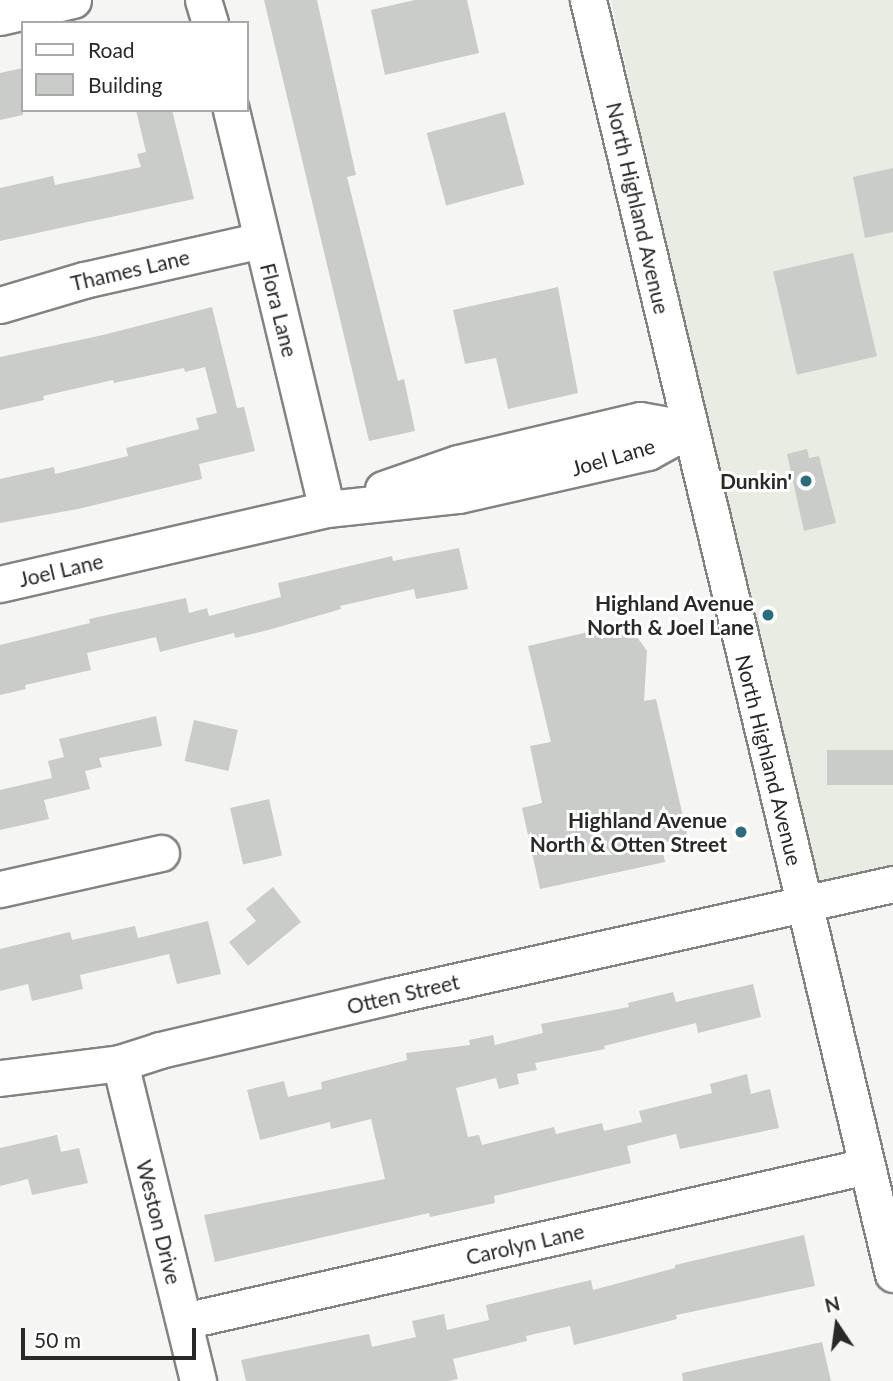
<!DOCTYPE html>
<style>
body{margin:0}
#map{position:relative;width:893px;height:1381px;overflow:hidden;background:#f5f6f3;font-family:Lato,sans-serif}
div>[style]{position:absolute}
.built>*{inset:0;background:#e8ece2}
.building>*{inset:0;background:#c9ccc9;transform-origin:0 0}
.roads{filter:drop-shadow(2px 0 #828481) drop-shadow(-2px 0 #828481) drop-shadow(0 2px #828481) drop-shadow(0 -2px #828481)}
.minor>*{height:35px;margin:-17.5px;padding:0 17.5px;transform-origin:17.5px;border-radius:17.5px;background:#fff}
.dots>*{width:19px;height:19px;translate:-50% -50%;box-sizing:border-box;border:4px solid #fff;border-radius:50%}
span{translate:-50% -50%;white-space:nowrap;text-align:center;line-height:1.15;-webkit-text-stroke:6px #fff;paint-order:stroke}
.street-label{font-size:21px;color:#292928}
.poi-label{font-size:21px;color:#292928;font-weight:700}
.right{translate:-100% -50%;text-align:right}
.legend{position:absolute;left:21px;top:21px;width:228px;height:91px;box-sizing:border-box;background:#fff;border:2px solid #a9a9a9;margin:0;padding:9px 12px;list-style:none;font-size:21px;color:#292928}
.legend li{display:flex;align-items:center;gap:14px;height:35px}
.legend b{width:35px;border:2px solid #a9a9a9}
.north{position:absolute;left:802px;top:1290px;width:70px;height:70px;-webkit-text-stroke:5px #fff;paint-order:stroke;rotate:347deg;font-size:19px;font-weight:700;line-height:28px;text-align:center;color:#292928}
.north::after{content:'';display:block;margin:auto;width:24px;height:32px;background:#292928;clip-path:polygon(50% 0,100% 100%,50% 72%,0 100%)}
.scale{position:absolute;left:21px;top:1328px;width:175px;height:32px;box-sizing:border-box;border:4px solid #292928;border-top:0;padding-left:9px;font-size:21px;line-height:24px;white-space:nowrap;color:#292928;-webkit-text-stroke:5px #fff;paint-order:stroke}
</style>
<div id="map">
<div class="built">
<i style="clip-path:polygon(611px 0,893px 0,893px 871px,817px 888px,773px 682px,699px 402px)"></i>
</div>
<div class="building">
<i style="clip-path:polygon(264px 0,317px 0,356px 175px,347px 177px,398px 381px,404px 379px,415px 431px,369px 441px)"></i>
<i style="clip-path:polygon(415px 0,467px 0,479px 53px,385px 75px,371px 10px)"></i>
<i style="clip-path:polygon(23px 68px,23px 115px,0 120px,0 73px)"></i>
<i style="clip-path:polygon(136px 110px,172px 110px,194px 199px,0 241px,0 188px,53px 176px,55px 185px,141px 167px,137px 154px,146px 152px)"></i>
<i style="left:505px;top:112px;width:75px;height:81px;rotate:75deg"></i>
<i style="clip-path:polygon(893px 168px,893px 232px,865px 238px,853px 177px)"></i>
<i style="left:853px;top:253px;width:106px;height:82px;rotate:77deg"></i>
<i style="clip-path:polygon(558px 287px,578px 393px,508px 409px,496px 358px,465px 364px,453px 310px)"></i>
<i style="clip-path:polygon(212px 307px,237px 408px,244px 407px,255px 451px,199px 464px,202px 479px,78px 509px,0 523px,0 479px,54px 467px,55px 474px,128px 456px,126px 448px,199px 429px,196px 418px,217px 413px,205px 367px,185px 372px,184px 368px,114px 383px,113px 380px,43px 396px,44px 400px,0 410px,0 357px,103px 335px)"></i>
<i style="clip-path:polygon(807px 449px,809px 458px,819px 456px,836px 523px,804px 531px,787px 454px)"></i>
<i style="clip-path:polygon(459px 548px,468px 589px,416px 599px,414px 589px,340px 606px,341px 609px,272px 629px,235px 638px,234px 633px,160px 652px,156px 637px,87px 653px,91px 670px,25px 685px,26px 689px,0 695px,0 645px,90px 623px,89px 619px,186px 598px,189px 613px,207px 608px,209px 616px,281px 597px,278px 583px,392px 556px,393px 561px)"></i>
<i style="clip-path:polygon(627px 623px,647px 651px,644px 701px,656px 699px,688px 838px,661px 843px,665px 862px,540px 889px,522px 808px,542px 803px,530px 746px,551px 742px,528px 646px)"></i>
<i style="clip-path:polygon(156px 716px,162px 746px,99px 758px,102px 767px,85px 771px,90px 789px,44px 800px,49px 819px,0 830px,0 790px,52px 778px,48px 761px,64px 757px,59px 739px)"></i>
<i style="left:194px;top:720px;width:45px;height:42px;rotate:13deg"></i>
<i style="left:893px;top:750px;width:35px;height:66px;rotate:90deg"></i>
<i style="left:269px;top:799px;width:58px;height:40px;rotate:77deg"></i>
<i style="clip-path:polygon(273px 887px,301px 922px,248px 966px,229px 942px,256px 921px,246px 909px)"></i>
<i style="clip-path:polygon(208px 921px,221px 974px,177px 984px,169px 954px,80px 975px,83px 989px,32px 1001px,28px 984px,0 991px,0 949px,70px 932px,72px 940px,135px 926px,138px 938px)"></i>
<i style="clip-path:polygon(753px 984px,761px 1017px,698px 1033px,696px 1023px,604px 1046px,605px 1049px,535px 1063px,537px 1070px,517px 1074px,519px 1084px,499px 1089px,496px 1078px,456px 1088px,468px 1137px,479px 1135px,482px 1145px,554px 1127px,556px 1134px,602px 1123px,604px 1131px,642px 1122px,639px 1111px,712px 1093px,710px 1084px,747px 1074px,751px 1094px,770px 1089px,779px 1128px,680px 1149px,676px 1134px,627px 1146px,631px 1163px,494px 1196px,495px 1203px,430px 1217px,429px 1213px,215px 1262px,204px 1215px,385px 1179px,371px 1119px,331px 1129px,330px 1122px,260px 1140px,247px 1090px,284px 1081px,288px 1097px,322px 1089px,321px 1082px,407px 1060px,406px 1053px,470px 1045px,469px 1040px,493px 1035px,495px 1045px,543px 1033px,541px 1024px,629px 1007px,628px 1003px,673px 992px,676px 1002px)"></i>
<i style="clip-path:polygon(57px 1135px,61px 1152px,79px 1148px,88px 1183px,32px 1195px,28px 1179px,0 1186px,0 1148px)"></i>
<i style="clip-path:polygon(804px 1235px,815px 1286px,676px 1315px,677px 1319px,574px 1345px,570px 1326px,526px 1336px,527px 1341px,453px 1359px,458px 1379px,448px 1381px,246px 1381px,241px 1360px,369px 1334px,372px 1347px,416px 1337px,412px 1321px,444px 1314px,447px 1330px,489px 1320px,486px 1305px,591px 1280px,593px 1290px,675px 1268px,675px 1265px)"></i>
<i style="clip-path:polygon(822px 1342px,831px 1381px,683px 1381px,682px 1373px)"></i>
</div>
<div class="roads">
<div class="minor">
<i style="left:203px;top:0;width:24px;rotate:73deg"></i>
<i style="left:588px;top:0;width:1310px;rotate:76.54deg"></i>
<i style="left:0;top:17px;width:75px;rotate:-13.1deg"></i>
<i style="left:231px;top:110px;width:410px;rotate:76.5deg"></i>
<i style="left:0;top:305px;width:88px;rotate:-16.6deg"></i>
<i style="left:84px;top:280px;width:181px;rotate:-12.7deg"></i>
<i style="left:383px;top:489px;width:79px;rotate:-19.1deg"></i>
<i style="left:458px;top:463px;width:187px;rotate:-13.3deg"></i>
<i style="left:640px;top:420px;width:51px;rotate:10.2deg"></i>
<i style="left:0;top:584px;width:335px;rotate:-12.9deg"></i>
<i style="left:327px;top:509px;width:133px;rotate:-6.1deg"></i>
<i style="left:459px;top:495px;width:194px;rotate:-12.8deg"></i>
<i style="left:648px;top:452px;width:48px;rotate:-28.7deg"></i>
<i style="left:0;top:889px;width:165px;rotate:-12.6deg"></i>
<i style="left:120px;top:1063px;width:327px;rotate:76.2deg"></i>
<i style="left:0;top:1078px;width:121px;rotate:-7.1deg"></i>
<i style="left:120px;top:1063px;width:42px;rotate:-18deg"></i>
<i style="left:160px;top:1050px;width:236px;rotate:-13.2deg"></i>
<i style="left:390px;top:996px;width:515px;rotate:-12.55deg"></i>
<i style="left:184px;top:1321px;width:700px;rotate:-12.79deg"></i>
</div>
</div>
<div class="dots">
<i style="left:806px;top:481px;background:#2a6d7f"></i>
<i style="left:768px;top:615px;background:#2a6d7f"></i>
<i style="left:741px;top:832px;background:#2a6d7f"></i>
</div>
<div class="street-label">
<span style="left:638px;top:208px;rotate:77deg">North Highland Avenue</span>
<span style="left:130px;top:270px;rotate:-13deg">Thames Lane</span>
<span style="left:279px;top:310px;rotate:76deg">Flora Lane</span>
<span style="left:613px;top:457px;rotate:-16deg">Joel Lane</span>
<span style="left:61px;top:570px;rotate:-13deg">Joel Lane</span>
<span style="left:769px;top:760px;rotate:76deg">North Highland Avenue</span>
<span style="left:403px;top:994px;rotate:-13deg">Otten Street</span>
<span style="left:159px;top:1222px;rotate:76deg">Weston Drive</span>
<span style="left:525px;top:1244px;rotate:-13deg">Carolyn Lane</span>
</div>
<div class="poi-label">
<span class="right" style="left:792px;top:481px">Dunkin'</span>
<span class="right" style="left:754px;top:615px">Highland Avenue<br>North &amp; Joel Lane</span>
<span class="right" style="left:727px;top:832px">Highland Avenue<br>North &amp; Otten Street</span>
</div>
<ul class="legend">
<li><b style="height:9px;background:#fff"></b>Road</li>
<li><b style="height:19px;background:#c9ccc9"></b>Building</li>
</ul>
<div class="north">N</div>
<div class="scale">50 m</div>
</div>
